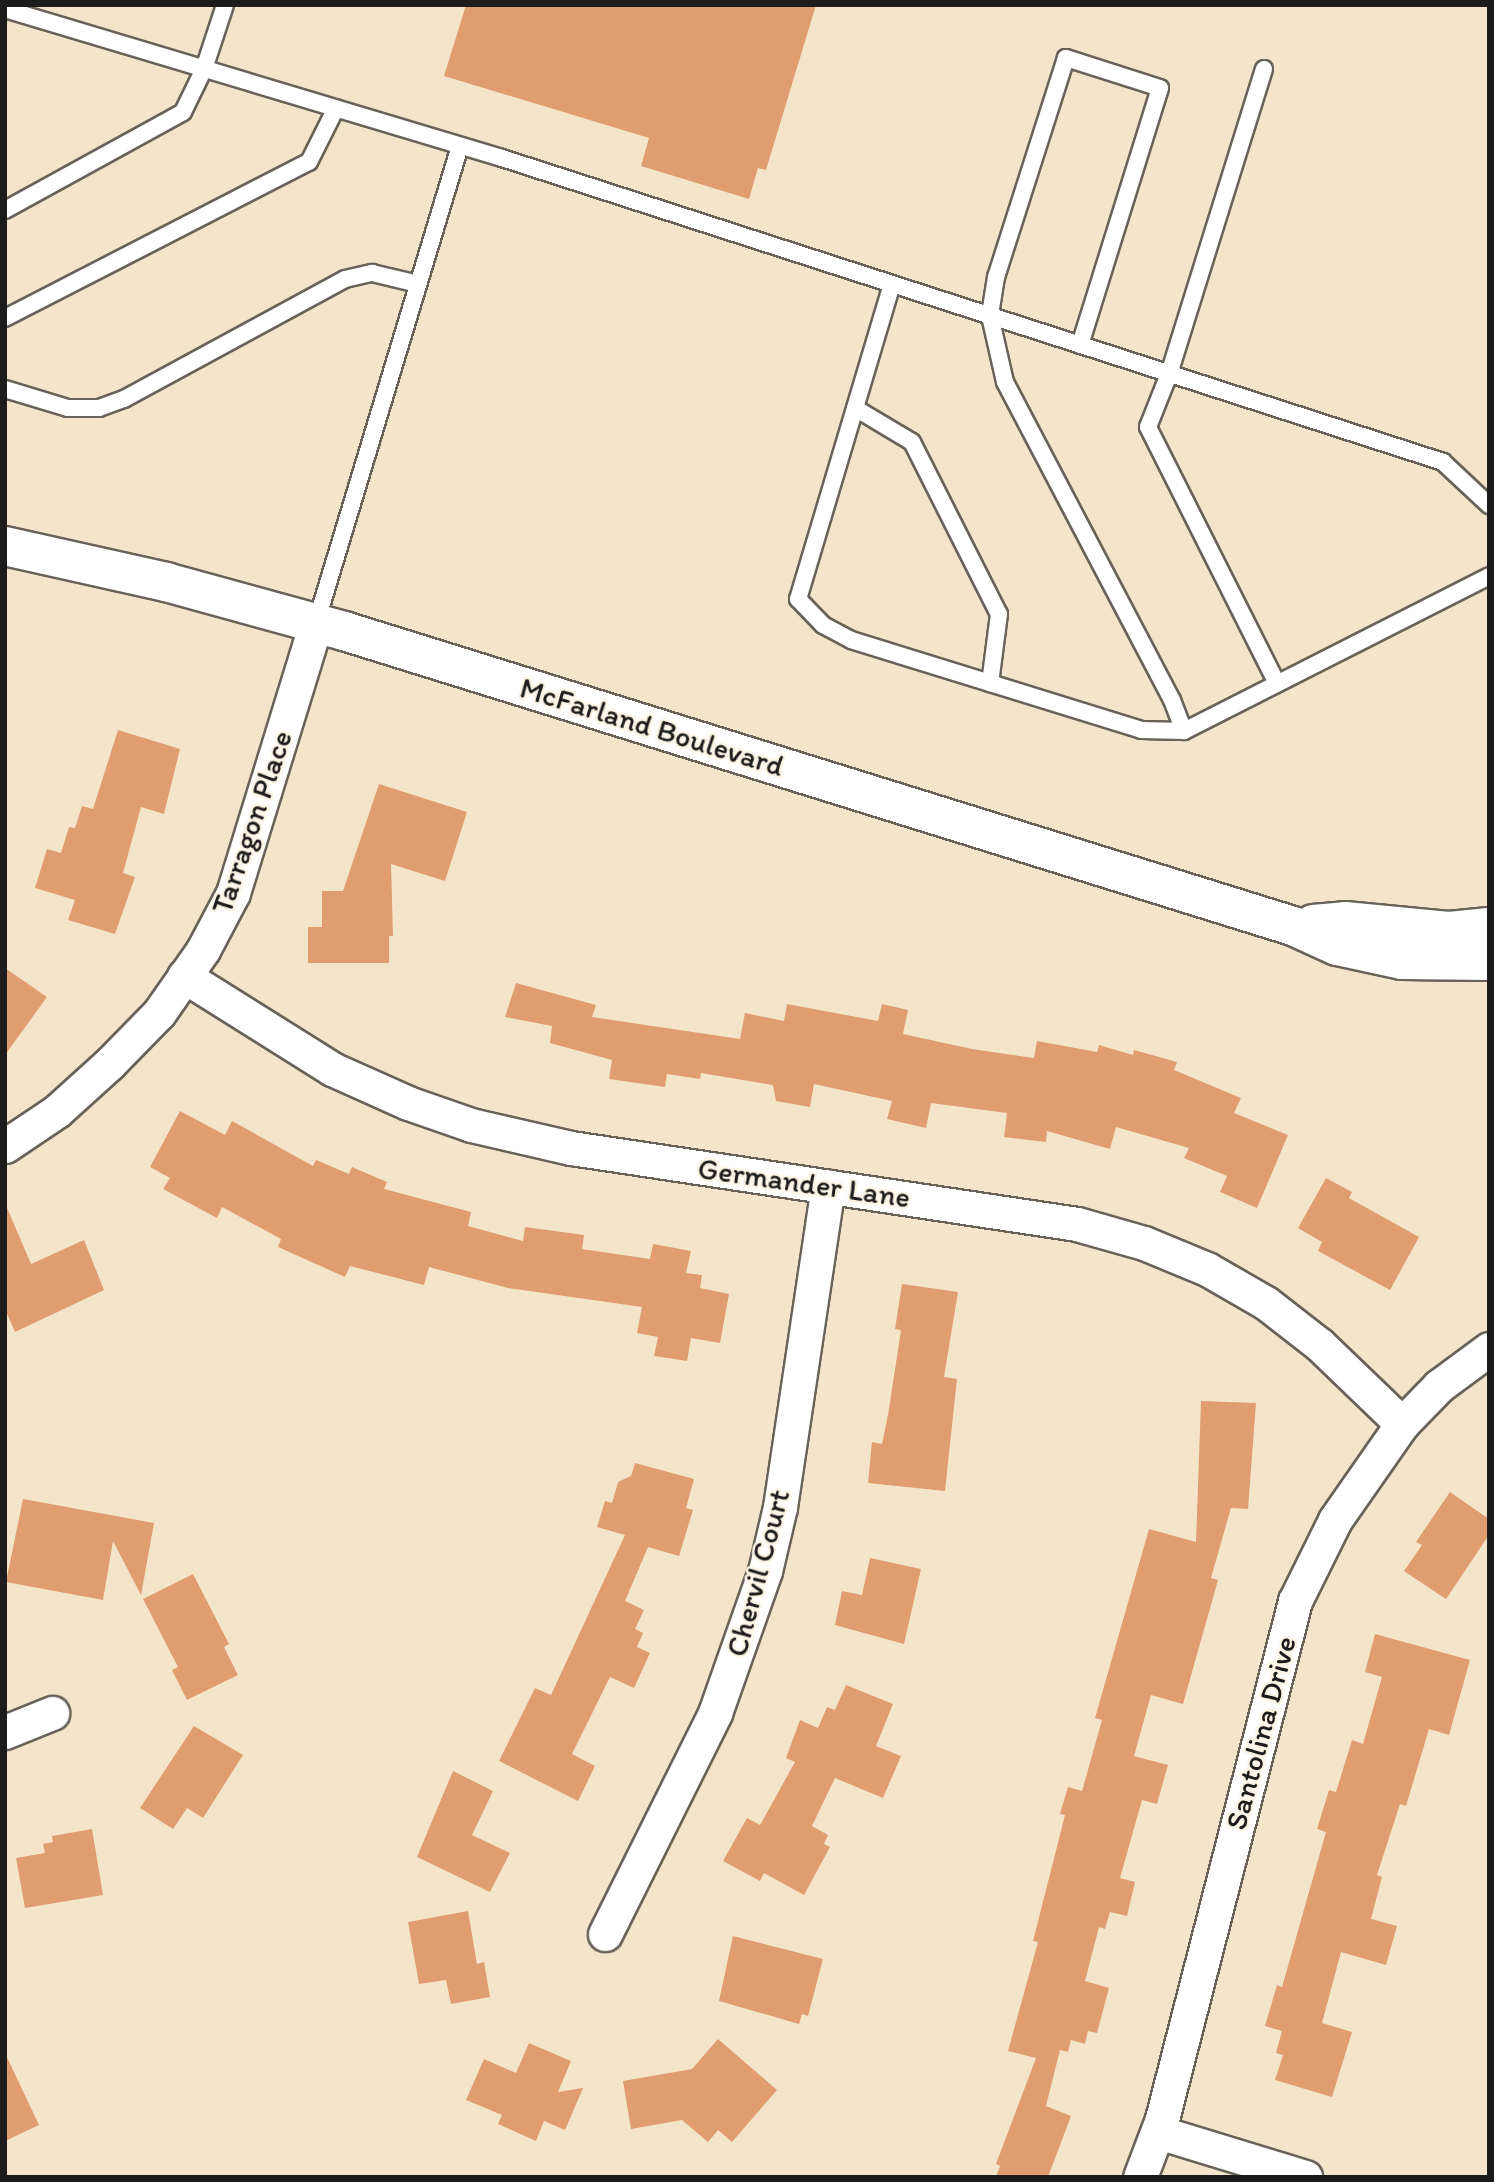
<!DOCTYPE html>
<style>
body{margin:0}
#map{position:relative;width:1494px;height:2182px;overflow:hidden;background:#f4e5ca;font-family:Itim,sans-serif}
div>[style]{position:absolute}
.building>*{inset:0;background:#e09e70}
.roads{filter:drop-shadow(2px 0 #686259) drop-shadow(-2px 0 #686259) drop-shadow(0 2px #686259) drop-shadow(0 -2px #686259)}
.service>*{height:16px;margin:-8px;padding:0 8px;transform-origin:8px;border-radius:8px;background:#fff}
.minor>*{height:33px;margin:-16.5px;padding:0 16.5px;transform-origin:16.5px;border-radius:16.5px;background:#fff}
.tertiary>*{height:38px;margin:-19px;padding:0 19px;transform-origin:19px;border-radius:19px;background:#fff}
span{translate:-50% -50%;white-space:nowrap;text-align:center;line-height:1.15;-webkit-text-stroke:5px #fcf5e5;paint-order:stroke}
.street-label{font-size:30px;color:#1c1c1c}
.frame{position:absolute;inset:0;border:7px solid #1c1c1c;pointer-events:none}
</style>
<div id="map">
<div class="building">
<i style="clip-path:polygon(466px 5px,816px 5px,766px 170px,758px 168px,749px 199px,641px 166px,649px 138px,444px 76px)"></i>
<i style="clip-path:polygon(118px 730px,180px 749px,164px 814px,141px 807px,123px 873px,135px 877px,115px 934px,68px 920px,75px 900px,35px 888px,47px 849px,61px 853px,69px 827px,75px 828px,82px 806px,93px 809px)"></i>
<i style="clip-path:polygon(379px 784px,467px 812px,445px 881px,391px 864px,393px 936px,389px 936px,389px 963px,308px 963px,308px 927px,322px 927px,322px 891px,343px 891px)"></i>
<i style="clip-path:polygon(5px 968px,47px 997px,5px 1055px)"></i>
<i style="clip-path:polygon(516px 983px,596px 1005px,592px 1017px,740px 1039px,745px 1013px,784px 1021px,787px 1004px,878px 1021px,882px 1004px,908px 1010px,903px 1034px,972px 1049px,1034px 1058px,1037px 1041px,1097px 1052px,1099px 1045px,1133px 1055px,1134px 1050px,1177px 1062px,1174px 1070px,1241px 1098px,1234px 1113px,1288px 1135px,1257px 1208px,1220px 1192px,1227px 1176px,1184px 1158px,1189px 1148px,1116px 1127px,1110px 1149px,1047px 1131px,1046px 1142px,1004px 1137px,1007px 1113px,931px 1103px,926px 1128px,887px 1119px,892px 1101px,814px 1084px,810px 1107px,776px 1101px,773px 1085px,701px 1073px,700px 1079px,667px 1074px,665px 1087px,609px 1079px,612px 1060px,550px 1043px,552px 1026px,505px 1017px)"></i>
<i style="clip-path:polygon(180px 1111px,225px 1135px,232px 1121px,313px 1166px,316px 1160px,349px 1174px,352px 1167px,387px 1182px,384px 1189px,471px 1212px,468px 1226px,523px 1241px,525px 1227px,584px 1235px,582px 1249px,650px 1259px,653px 1244px,691px 1251px,686px 1273px,702px 1275px,700px 1288px,729px 1294px,720px 1343px,691px 1338px,687px 1361px,654px 1356px,658px 1337px,637px 1333px,642px 1307px,508px 1288px,429px 1267px,424px 1285px,350px 1266px,345px 1277px,278px 1247px,281px 1239px,222px 1207px,217px 1218px,163px 1189px,170px 1178px,150px 1167px)"></i>
<i style="clip-path:polygon(1326px 1178px,1352px 1192px,1349px 1198px,1419px 1237px,1390px 1290px,1318px 1251px,1322px 1242px,1298px 1228px)"></i>
<i style="clip-path:polygon(5px 1203px,31px 1264px,84px 1240px,104px 1290px,15px 1332px,5px 1309px)"></i>
<i style="clip-path:polygon(902px 1284px,958px 1292px,944px 1377px,957px 1379px,945px 1491px,868px 1483px,872px 1442px,882px 1444px,888px 1415px,901px 1330px,895px 1329px)"></i>
<i style="clip-path:polygon(1201px 1401px,1256px 1403px,1248px 1509px,1231px 1508px,1211px 1578px,1218px 1580px,1183px 1704px,1151px 1695px,1134px 1756px,1168px 1765px,1157px 1804px,1142px 1800px,1120px 1878px,1135px 1882px,1127px 1916px,1110px 1912px,1105px 1929px,1099px 1927px,1085px 1981px,1109px 1988px,1097px 2033px,1088px 2031px,1085px 2044px,1071px 2040px,1068px 2052px,1060px 2050px,1046px 2106px,1071px 2116px,1048px 2177px,996px 2177px,1000px 2166px,996px 2164px,1036px 2058px,1008px 2051px,1038px 1942px,1033px 1941px,1065px 1815px,1060px 1814px,1068px 1787px,1082px 1791px,1102px 1720px,1095px 1718px,1149px 1529px,1196px 1542px)"></i>
<i style="clip-path:polygon(635px 1463px,694px 1479px,686px 1508px,693px 1510px,679px 1556px,648px 1547px,625px 1601px,644px 1610px,635px 1629px,643px 1633px,637px 1647px,650px 1653px,634px 1688px,610px 1677px,572px 1754px,595px 1766px,578px 1801px,499px 1761px,535px 1688px,551px 1695px,625px 1535px,597px 1527px,605px 1501px,612px 1503px,618px 1482px,631px 1476px)"></i>
<i style="clip-path:polygon(1450px 1492px,1489px 1519px,1489px 1535px,1446px 1599px,1404px 1571px,1422px 1545px,1416px 1542px)"></i>
<i style="clip-path:polygon(23px 1499px,154px 1523px,141px 1595px,113px 1541px,103px 1600px,6px 1582px)"></i>
<i style="clip-path:polygon(870px 1558px,921px 1569px,904px 1644px,835px 1625px,842px 1591px,862px 1595px)"></i>
<i style="clip-path:polygon(193px 1574px,229px 1644px,224px 1647px,238px 1675px,187px 1700px,172px 1670px,178px 1667px,143px 1599px)"></i>
<i style="clip-path:polygon(1375px 1634px,1470px 1660px,1449px 1735px,1429px 1729px,1406px 1806px,1400px 1804px,1377px 1875px,1382px 1877px,1371px 1919px,1397px 1926px,1386px 1965px,1341px 1952px,1322px 2023px,1352px 2032px,1332px 2097px,1275px 2080px,1283px 2055px,1276px 2053px,1282px 2031px,1265px 2026px,1277px 1985px,1282px 1987px,1326px 1832px,1317px 1829px,1329px 1790px,1336px 1792px,1352px 1740px,1363px 1744px,1382px 1677px,1365px 1672px)"></i>
<i style="clip-path:polygon(846px 1685px,893px 1704px,876px 1746px,901px 1756px,883px 1798px,835px 1778px,812px 1826px,828px 1835px,824px 1844px,830px 1847px,804px 1895px,764px 1873px,760px 1881px,723px 1861px,747px 1818px,760px 1825px,795px 1762px,786px 1758px,800px 1720px,818px 1728px,827px 1707px,835px 1710px)"></i>
<i style="clip-path:polygon(194px 1726px,243px 1755px,203px 1818px,187px 1808px,173px 1829px,140px 1808px)"></i>
<i style="clip-path:polygon(453px 1771px,493px 1791px,472px 1835px,510px 1853px,490px 1892px,417px 1857px)"></i>
<i style="clip-path:polygon(92px 1829px,103px 1895px,25px 1908px,16px 1858px,45px 1853px,43px 1844px,53px 1842px,52px 1836px)"></i>
<i style="clip-path:polygon(468px 1911px,477px 1964px,484px 1962px,490px 1997px,451px 2004px,446px 1980px,419px 1984px,408px 1922px)"></i>
<i style="clip-path:polygon(733px 1936px,823px 1959px,808px 2016px,802px 2014px,799px 2024px,719px 2001px)"></i>
<i style="clip-path:polygon(718px 2039px,777px 2090px,732px 2142px,718px 2130px,708px 2142px,682px 2120px,631px 2129px,623px 2081px,692px 2069px)"></i>
<i style="clip-path:polygon(529px 2043px,571px 2061px,558px 2092px,583px 2088px,565px 2130px,544px 2121px,536px 2141px,498px 2124px,502px 2115px,466px 2100px,484px 2059px,516px 2073px)"></i>
<i style="clip-path:polygon(5px 2053px,39px 2125px,5px 2141px)"></i>
</div>
<div class="roads">
<div class="service">
<i style="left:5px;top:9px;width:519px;rotate:16.69deg"></i>
<i style="left:502px;top:158px;width:989px;rotate:17.9deg"></i>
<i style="left:1443px;top:462px;width:63px;rotate:43.1deg"></i>
<i style="left:1264px;top:69px;width:319px;rotate:107.3deg"></i>
<i style="left:1169px;top:374px;width:57px;rotate:111.6deg"></i>
<i style="left:1148px;top:427px;width:287px;rotate:63.3deg"></i>
<i style="left:5px;top:210px;width:203px;rotate:-28.8deg"></i>
<i style="left:183px;top:112px;width:48px;rotate:-64deg"></i>
<i style="left:204px;top:69px;width:67px;rotate:-71.8deg"></i>
<i style="left:892px;top:284px;width:329px;rotate:106.6deg"></i>
<i style="left:798px;top:599px;width:36px;rotate:46deg"></i>
<i style="left:823px;top:625px;width:32px;rotate:28deg"></i>
<i style="left:851px;top:640px;width:304px;rotate:17.2deg"></i>
<i style="left:1141px;top:730px;width:43px;rotate:1.3deg"></i>
<i style="left:1184px;top:731px;width:342px;rotate:-26.9deg"></i>
<i style="left:5px;top:318px;width:342px;rotate:-27.2deg"></i>
<i style="left:309px;top:162px;width:60px;rotate:-63.4deg"></i>
<i style="left:1080px;top:345px;width:269px;rotate:-72.7deg"></i>
<i style="left:1160px;top:88px;width:99px;rotate:-162.3deg"></i>
<i style="left:1066px;top:58px;width:230px;rotate:107.7deg"></i>
<i style="left:996px;top:277px;width:39px;rotate:99deg"></i>
<i style="left:990px;top:316px;width:68px;rotate:77.2deg"></i>
<i style="left:1005px;top:382px;width:359px;rotate:62.3deg"></i>
<i style="left:1172px;top:700px;width:33px;rotate:69deg"></i>
<i style="left:5px;top:389px;width:66px;rotate:16.8deg"></i>
<i style="left:68px;top:408px;width:31px"></i>
<i style="left:99px;top:408px;width:27px;rotate:-20deg"></i>
<i style="left:124px;top:399px;width:251px;rotate:-28.5deg"></i>
<i style="left:345px;top:279px;width:28px;rotate:-13deg"></i>
<i style="left:372px;top:273px;width:47px;rotate:13.4deg"></i>
<i style="left:855px;top:408px;width:66px;rotate:30.8deg"></i>
<i style="left:912px;top:442px;width:193px;rotate:63.2deg"></i>
<i style="left:999px;top:614px;width:70px;rotate:97.4deg"></i>
<i style="left:316px;top:623px;width:498px;rotate:-73.2deg"></i>
</div>
<div class="minor">
<i style="left:184px;top:976px;width:175px;rotate:32.1deg"></i>
<i style="left:332px;top:1069px;width:83px;rotate:24.1deg"></i>
<i style="left:408px;top:1103px;width:67px;rotate:19.2deg"></i>
<i style="left:471px;top:1125px;width:103px;rotate:13deg"></i>
<i style="left:571px;top:1148px;width:512px;rotate:8.54deg"></i>
<i style="left:1077px;top:1224px;width:70px;rotate:15.8deg"></i>
<i style="left:1144px;top:1243px;width:68px;rotate:22.4deg"></i>
<i style="left:1207px;top:1269px;width:68px;rotate:30deg"></i>
<i style="left:1266px;top:1303px;width:68px;rotate:37.9deg"></i>
<i style="left:1320px;top:1345px;width:114px;rotate:43.9deg"></i>
<i style="left:5px;top:1146px;width:63px;rotate:-33.9deg"></i>
<i style="left:57px;top:1111px;width:70px;rotate:-42.1deg"></i>
<i style="left:109px;top:1064px;width:71px;rotate:-45.6deg"></i>
<i style="left:159px;top:1013px;width:77px;rotate:-55.1deg"></i>
<i style="left:203px;top:950px;width:64px;rotate:-62.2deg"></i>
<i style="left:233px;top:893px;width:282px;rotate:-72.9deg"></i>
<i style="left:5px;top:1732px;width:51px;rotate:-22deg"></i>
<i style="left:605px;top:1934px;width:247px;rotate:-63.5deg"></i>
<i style="left:715px;top:1713px;width:151px;rotate:-70.6deg"></i>
<i style="left:765px;top:1571px;width:66px;rotate:-76.8deg"></i>
<i style="left:780px;top:1507px;width:324px;rotate:-81.5deg"></i>
<i style="left:1158px;top:2132px;width:154px;rotate:17deg"></i>
<i style="left:1140px;top:2177px;width:62px;rotate:-69.2deg"></i>
<i style="left:1162px;top:2119px;width:535px;rotate:-75.6deg"></i>
<i style="left:1295px;top:1601px;width:90px;rotate:-63.7deg"></i>
<i style="left:1335px;top:1520px;width:117px;rotate:-55.1deg"></i>
<i style="left:1402px;top:1424px;width:53px;rotate:-45.8deg"></i>
<i style="left:1439px;top:1386px;width:62px;rotate:-36.5deg"></i>
</div>
<div class="tertiary">
<i style="left:5px;top:546px;width:165px;rotate:12.6deg"></i>
<i style="left:166px;top:582px;width:185px;rotate:15.4deg"></i>
<i style="left:344px;top:631px;width:994px;rotate:17.27deg"></i>
<i style="left:1293px;top:926px;width:48px;rotate:24.4deg"></i>
<i style="left:1337px;top:946px;width:66px;rotate:12.2deg"></i>
<i style="left:1402px;top:960px;width:87px;rotate:0.7deg"></i>
<i style="left:1313px;top:924px;width:32px;rotate:-5deg"></i>
<i style="left:1345px;top:921px;width:104px;rotate:5.5deg"></i>
<i style="left:1449px;top:931px;width:40px;rotate:-5.7deg"></i>
</div>
</div>
<div class="street-label">
<span style="left:652px;top:727px;rotate:17deg">McFarland Boulevard</span>
<span style="left:252px;top:822px;rotate:-71deg">Tarragon Place</span>
<span style="left:804px;top:1183px;rotate:8deg">Germander Lane</span>
<span style="left:758px;top:1573px;rotate:-75deg">Chervil Court</span>
<span style="left:1261px;top:1733px;rotate:-75deg">Santolina Drive</span>
</div>
<div class="frame"></div>
</div>
